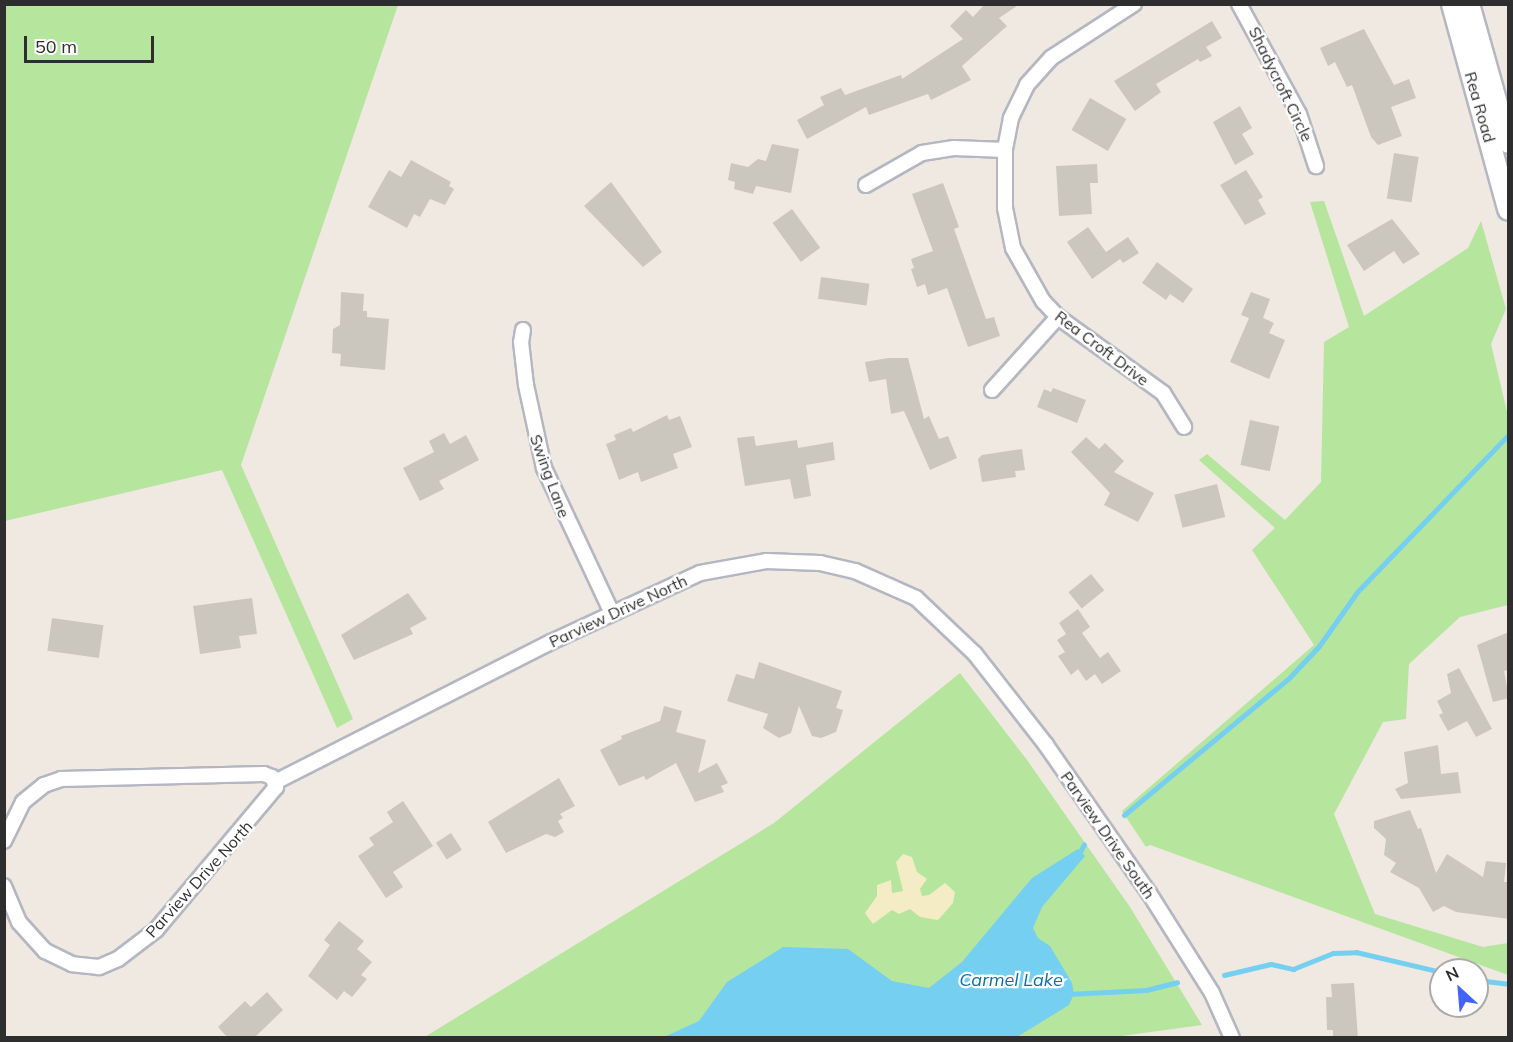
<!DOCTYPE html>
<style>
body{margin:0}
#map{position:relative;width:1513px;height:1042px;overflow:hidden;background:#efe9e1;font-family:Mulish,sans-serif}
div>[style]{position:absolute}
.green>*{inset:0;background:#b6e59e}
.sand>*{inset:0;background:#f3ecc5}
.water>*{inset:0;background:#75cff0}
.stream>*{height:5px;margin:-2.5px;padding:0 2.5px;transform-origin:2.5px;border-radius:2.5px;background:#75cff0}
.building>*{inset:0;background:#cbc7bf;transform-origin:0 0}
.roads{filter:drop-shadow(2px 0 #b4b7c1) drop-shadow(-2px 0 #b4b7c1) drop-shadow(0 2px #b4b7c1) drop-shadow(0 -2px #b4b7c1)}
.minor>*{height:14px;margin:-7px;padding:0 7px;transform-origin:7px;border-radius:7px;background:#fff}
.secondary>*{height:20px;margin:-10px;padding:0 10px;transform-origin:10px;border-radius:10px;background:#fff}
span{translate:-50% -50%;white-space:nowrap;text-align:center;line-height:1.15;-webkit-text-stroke:4.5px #fff;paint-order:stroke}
.street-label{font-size:16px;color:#2e2e2e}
.water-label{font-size:18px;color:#0d6fa3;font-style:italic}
.frame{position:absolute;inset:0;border:6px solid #2e2e2e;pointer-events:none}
.north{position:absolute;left:1429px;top:958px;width:60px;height:60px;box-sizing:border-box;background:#fff;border:2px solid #ababab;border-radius:50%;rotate:334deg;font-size:16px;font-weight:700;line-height:24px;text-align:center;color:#2e2e2e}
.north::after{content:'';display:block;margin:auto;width:21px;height:27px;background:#4264fb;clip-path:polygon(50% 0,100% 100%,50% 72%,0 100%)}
.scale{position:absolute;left:24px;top:36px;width:130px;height:27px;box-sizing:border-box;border:3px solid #2e2e2e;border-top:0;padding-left:8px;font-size:18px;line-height:21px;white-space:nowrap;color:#2e2e2e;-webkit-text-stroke:4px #fff;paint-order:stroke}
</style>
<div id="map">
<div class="green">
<i style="clip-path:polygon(4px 5px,398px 5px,241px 465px,353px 719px,337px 728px,222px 470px,5px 521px)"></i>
<i style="clip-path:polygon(1324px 201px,1364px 316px,1468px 248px,1481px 221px,1506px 309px,1491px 344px,1508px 416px,1508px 605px,1460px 617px,1409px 664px,1406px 719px,1383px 722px,1334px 814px,1375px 914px,1483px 947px,1508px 943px,1508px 975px,1150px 845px,1146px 847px,1122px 811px,1314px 645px,1252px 550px,1275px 528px,1199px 460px,1207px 454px,1285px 520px,1321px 482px,1324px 342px,1349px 327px,1310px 202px)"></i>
<i style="clip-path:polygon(960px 673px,1027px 760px,1130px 907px,1202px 1025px,1107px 1038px,423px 1038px,774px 823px)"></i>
</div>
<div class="sand">
<i style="clip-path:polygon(903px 854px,912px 857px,917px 872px,927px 879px,920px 889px,922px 896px,929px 895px,945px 883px,955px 892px,953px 903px,938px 920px,920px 917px,910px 909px,899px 914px,892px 910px,873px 924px,865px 913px,877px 896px,877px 885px,891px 880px,892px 893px,903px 891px,896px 862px)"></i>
</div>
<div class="water">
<i style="clip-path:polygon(1078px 849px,1085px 856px,1042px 907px,1033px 928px,1038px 938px,1050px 946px,1072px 983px,1074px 994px,1069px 1005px,1017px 1037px,664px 1037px,699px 1021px,727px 982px,783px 947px,848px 949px,892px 981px,929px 988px,962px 962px,1032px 878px)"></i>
</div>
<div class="stream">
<i style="left:1124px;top:815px;width:214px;rotate:-39.7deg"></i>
<i style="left:1289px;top:678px;width:44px;rotate:-46.8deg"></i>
<i style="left:1319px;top:646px;width:67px;rotate:-54.7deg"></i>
<i style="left:1358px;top:591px;width:216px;rotate:-46.1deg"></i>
<i style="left:1078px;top:856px;width:13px;rotate:-63deg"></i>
<i style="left:1224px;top:975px;width:48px;rotate:-13.2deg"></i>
<i style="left:1271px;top:964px;width:23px;rotate:13deg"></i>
<i style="left:1293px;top:969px;width:43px;rotate:-21.8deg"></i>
<i style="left:1333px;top:953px;width:23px;rotate:-2deg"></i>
<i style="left:1356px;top:952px;width:87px;rotate:13.2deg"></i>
<i style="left:1477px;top:980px;width:31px;rotate:7deg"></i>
<i style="left:1068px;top:994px;width:78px;rotate:-2.9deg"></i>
<i style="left:1146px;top:990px;width:32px;rotate:-14deg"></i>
</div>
<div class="building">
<i style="clip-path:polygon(985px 4px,1020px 4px,999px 18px,1007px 26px,962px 66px,971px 80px,931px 100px,928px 94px,869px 115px,866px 107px,807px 139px,797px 120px,824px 105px,820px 97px,841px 88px,845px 95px,901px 75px,902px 79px,963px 39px,950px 26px,966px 10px,973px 17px)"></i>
<i style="clip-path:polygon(1212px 21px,1222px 38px,1206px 47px,1212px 56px,1200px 62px,1198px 59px,1156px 84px,1161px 92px,1135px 111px,1114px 81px)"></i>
<i style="clip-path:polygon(1364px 29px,1394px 85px,1409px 79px,1416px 98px,1391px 107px,1402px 136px,1378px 145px,1371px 137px,1352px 85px,1347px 87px,1335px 62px,1328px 66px,1320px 48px)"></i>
<i style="left:1090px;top:98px;width:42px;height:37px;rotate:30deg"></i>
<i style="clip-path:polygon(1240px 106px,1252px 128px,1242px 134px,1254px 154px,1235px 165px,1213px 122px)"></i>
<i style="clip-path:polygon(772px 144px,799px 149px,791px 193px,756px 186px,753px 194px,734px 189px,735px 182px,728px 180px,731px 163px,748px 167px,758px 159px,766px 161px)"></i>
<i style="left:1394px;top:153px;width:25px;height:46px;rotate:9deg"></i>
<i style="clip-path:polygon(411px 160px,451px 182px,449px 186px,454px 189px,445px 205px,430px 199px,420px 217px,414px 214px,407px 228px,368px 207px,389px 170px,401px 177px)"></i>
<i style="clip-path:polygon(1097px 164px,1098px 183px,1090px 183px,1092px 214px,1059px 216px,1056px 166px)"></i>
<i style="clip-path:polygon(1246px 170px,1263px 197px,1258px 200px,1266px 214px,1245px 225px,1220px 185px)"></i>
<i style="clip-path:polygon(611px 182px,662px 252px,643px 267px,584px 206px)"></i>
<i style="clip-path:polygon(943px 183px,959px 227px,954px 229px,986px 319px,994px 317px,1000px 336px,968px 347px,947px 288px,928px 295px,925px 284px,917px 287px,911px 269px,914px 268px,911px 259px,933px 251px,912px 194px)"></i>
<i style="left:792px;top:209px;width:48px;height:24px;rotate:54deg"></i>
<i style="clip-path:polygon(1392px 219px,1420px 254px,1403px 264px,1394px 251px,1364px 271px,1347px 245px)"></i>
<i style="clip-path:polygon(1088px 227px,1106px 252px,1128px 237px,1139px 253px,1123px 263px,1120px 259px,1092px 279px,1067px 242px)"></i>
<i style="clip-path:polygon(1157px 262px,1193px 289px,1183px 303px,1170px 294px,1166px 300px,1142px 283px)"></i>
<i style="left:821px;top:277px;width:49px;height:22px;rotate:8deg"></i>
<i style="clip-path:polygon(341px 292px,364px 294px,363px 311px,367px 311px,367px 317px,389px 319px,385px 370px,340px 366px,341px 354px,332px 353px,333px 329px,340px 325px)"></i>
<i style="clip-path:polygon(1251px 292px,1270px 299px,1263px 318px,1274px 323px,1269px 333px,1285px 340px,1269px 379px,1230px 362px,1249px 318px,1241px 315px)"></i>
<i style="clip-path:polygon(888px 358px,908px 358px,924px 419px,929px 416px,939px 439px,948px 436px,957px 458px,930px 470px,904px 411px,891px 414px,886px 379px,869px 382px,865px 362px)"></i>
<i style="clip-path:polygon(1053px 388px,1086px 400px,1077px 423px,1037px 407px,1044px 389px,1051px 392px)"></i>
<i style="clip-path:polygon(667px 415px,669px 420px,680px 416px,692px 447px,673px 454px,678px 468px,641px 482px,638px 472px,619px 480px,606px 444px,616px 440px,614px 435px,631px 428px,633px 432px)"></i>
<i style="left:1250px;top:420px;width:30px;height:46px;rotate:12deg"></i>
<i style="clip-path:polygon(444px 433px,450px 444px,466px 435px,479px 460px,439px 481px,444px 489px,420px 501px,403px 468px,434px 452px,429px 441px)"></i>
<i style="clip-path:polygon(754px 436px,756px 446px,797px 440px,798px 448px,833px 442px,835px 460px,806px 465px,811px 496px,794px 499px,790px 479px,745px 486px,737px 438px)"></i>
<i style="clip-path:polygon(1086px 437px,1099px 449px,1105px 443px,1124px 461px,1114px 472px,1154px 493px,1138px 522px,1104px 505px,1110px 493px,1071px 452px)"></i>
<i style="clip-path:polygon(1022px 449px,1025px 470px,1015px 471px,1016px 477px,982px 482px,978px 459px,982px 455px)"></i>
<i style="left:1217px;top:484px;width:34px;height:44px;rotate:76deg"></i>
<i style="left:1091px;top:574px;width:21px;height:29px;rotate:51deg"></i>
<i style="clip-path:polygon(408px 593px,427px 619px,410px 628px,413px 634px,354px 660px,341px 635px)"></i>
<i style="clip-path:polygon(252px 598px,257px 634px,239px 636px,241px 648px,200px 654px,193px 606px)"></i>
<i style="clip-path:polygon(1078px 609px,1090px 627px,1082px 633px,1100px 658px,1108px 652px,1121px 671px,1102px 684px,1095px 674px,1086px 681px,1078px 669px,1071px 675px,1058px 656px,1065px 652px,1057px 640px,1066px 634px,1059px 623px)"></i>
<i style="left:52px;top:618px;width:52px;height:33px;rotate:8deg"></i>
<i style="clip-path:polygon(1509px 632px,1509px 670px,1504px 671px,1509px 698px,1493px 702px,1477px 645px)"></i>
<i style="clip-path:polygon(759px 662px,842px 691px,836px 708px,843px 710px,836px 732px,821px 738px,812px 736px,799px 706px,791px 733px,779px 738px,763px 728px,768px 714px,727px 701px,736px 674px,754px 679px)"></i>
<i style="clip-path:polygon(1459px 668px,1492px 729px,1476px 737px,1467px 721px,1448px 731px,1439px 715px,1443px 713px,1437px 701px,1451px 693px,1447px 674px)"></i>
<i style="clip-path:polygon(664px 706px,682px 711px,676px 732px,706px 740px,698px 773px,717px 763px,728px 783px,721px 786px,724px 792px,695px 802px,676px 763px,646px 780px,644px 776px,619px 786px,600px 750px,622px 739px,621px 736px,660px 721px)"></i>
<i style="clip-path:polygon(1438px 745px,1441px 774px,1458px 772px,1461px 793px,1401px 799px,1395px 789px,1408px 783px,1404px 752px)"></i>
<i style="clip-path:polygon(559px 778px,575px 806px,560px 814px,563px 818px,558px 821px,564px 832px,555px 837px,546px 834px,506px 853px,488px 822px)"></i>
<i style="clip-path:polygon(403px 801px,433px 846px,393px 872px,403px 887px,386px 898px,358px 856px,374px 845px,369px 838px,393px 822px,387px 812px)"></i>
<i style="clip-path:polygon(1410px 810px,1418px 829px,1421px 828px,1436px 873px,1447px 854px,1483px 877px,1486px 861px,1506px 863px,1504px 882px,1509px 882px,1509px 919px,1456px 912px,1444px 906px,1433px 912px,1419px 888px,1390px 872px,1396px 863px,1384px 855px,1386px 839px,1374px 828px,1374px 821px)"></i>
<i style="left:451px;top:833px;width:20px;height:18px;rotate:57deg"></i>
<i style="clip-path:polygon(339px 921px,364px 941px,357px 949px,372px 962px,361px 975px,367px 979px,352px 997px,344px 991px,337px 1000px,308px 976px,330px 945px,324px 940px)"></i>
<i style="clip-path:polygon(1354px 983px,1358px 1038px,1333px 1038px,1333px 1030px,1327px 1030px,1326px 997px,1332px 997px,1331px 984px)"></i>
<i style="clip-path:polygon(267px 992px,283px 1010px,254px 1038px,228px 1038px,218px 1027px,245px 1001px,251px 1007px)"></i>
</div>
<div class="roads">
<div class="minor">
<i style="left:1134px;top:4px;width:99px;rotate:147deg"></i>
<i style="left:1051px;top:58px;width:36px;rotate:132deg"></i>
<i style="left:1027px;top:85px;width:37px;rotate:116deg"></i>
<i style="left:1011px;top:118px;width:33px;rotate:101deg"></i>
<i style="left:1005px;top:150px;width:58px;rotate:90deg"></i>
<i style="left:1005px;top:208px;width:41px;rotate:78.7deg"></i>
<i style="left:1013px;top:248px;width:61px;rotate:60.5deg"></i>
<i style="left:1043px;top:301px;width:22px;rotate:47deg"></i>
<i style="left:1058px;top:317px;width:130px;rotate:35.9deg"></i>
<i style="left:1163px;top:393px;width:40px;rotate:58deg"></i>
<i style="left:1239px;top:4px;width:125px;rotate:61.4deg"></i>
<i style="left:1299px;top:114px;width:55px;rotate:71.9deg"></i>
<i style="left:866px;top:185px;width:64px;rotate:-29.7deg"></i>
<i style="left:922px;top:153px;width:32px;rotate:-9deg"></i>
<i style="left:954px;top:148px;width:51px;rotate:2.2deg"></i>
<i style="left:523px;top:330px;width:12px;rotate:99deg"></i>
<i style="left:521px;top:342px;width:43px;rotate:83.4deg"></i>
<i style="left:526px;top:385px;width:85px;rotate:77.8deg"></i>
<i style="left:544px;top:468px;width:160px;rotate:64.9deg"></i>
<i style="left:992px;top:390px;width:98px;rotate:-47.9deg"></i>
<i style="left:275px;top:782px;width:309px;rotate:-26.9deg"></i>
<i style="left:551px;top:642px;width:164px;rotate:-24.8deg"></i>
<i style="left:700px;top:573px;width:67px;rotate:-10.3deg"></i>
<i style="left:766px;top:561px;width:54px;rotate:2.1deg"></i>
<i style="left:820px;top:563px;width:36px;rotate:13deg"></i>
<i style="left:855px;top:571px;width:67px;rotate:23.9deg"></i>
<i style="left:916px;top:598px;width:81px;rotate:43.5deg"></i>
<i style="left:975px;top:654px;width:115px;rotate:52deg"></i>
<i style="left:1046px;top:745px;width:180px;rotate:55.2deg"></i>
<i style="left:1149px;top:893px;width:118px;rotate:57.8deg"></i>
<i style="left:1212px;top:993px;width:49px;rotate:66deg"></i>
<i style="left:4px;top:841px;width:43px;rotate:-64deg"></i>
<i style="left:23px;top:802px;width:27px;rotate:-39deg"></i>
<i style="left:44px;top:785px;width:18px;rotate:-19deg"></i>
<i style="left:61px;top:779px;width:203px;rotate:-1.4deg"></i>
<i style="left:264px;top:774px;width:9px;rotate:21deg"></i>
<i style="left:272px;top:777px;width:11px;rotate:68deg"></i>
<i style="left:276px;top:787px;width:187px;rotate:130deg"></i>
<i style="left:156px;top:930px;width:48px;rotate:142.7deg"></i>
<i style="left:118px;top:959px;width:21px;rotate:157deg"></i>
<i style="left:99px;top:967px;width:27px;rotate:-174deg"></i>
<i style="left:72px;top:964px;width:30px;rotate:-154deg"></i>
<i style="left:45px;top:951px;width:39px;rotate:-132deg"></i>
<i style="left:19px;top:922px;width:39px;rotate:-113deg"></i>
</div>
<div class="secondary">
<i style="left:1452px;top:4px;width:213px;rotate:74.7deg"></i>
<i style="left:1469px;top:4px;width:144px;rotate:74.3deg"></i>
</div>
</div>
<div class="street-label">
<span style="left:1281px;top:84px;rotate:64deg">Shadycroft Circle</span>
<span style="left:1480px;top:107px;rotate:74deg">Rea Road</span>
<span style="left:1102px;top:348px;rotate:37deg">Rea Croft Drive</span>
<span style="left:550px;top:476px;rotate:70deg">Swing Lane</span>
<span style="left:618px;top:611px;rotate:-25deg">Parview Drive North</span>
<span style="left:1108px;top:835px;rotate:55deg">Parview Drive South</span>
<span style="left:199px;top:879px;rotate:-48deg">Parview Drive North</span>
</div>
<div class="water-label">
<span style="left:1011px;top:980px">Carmel Lake</span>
</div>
<div class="frame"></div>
<div class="north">N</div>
<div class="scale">50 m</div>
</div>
